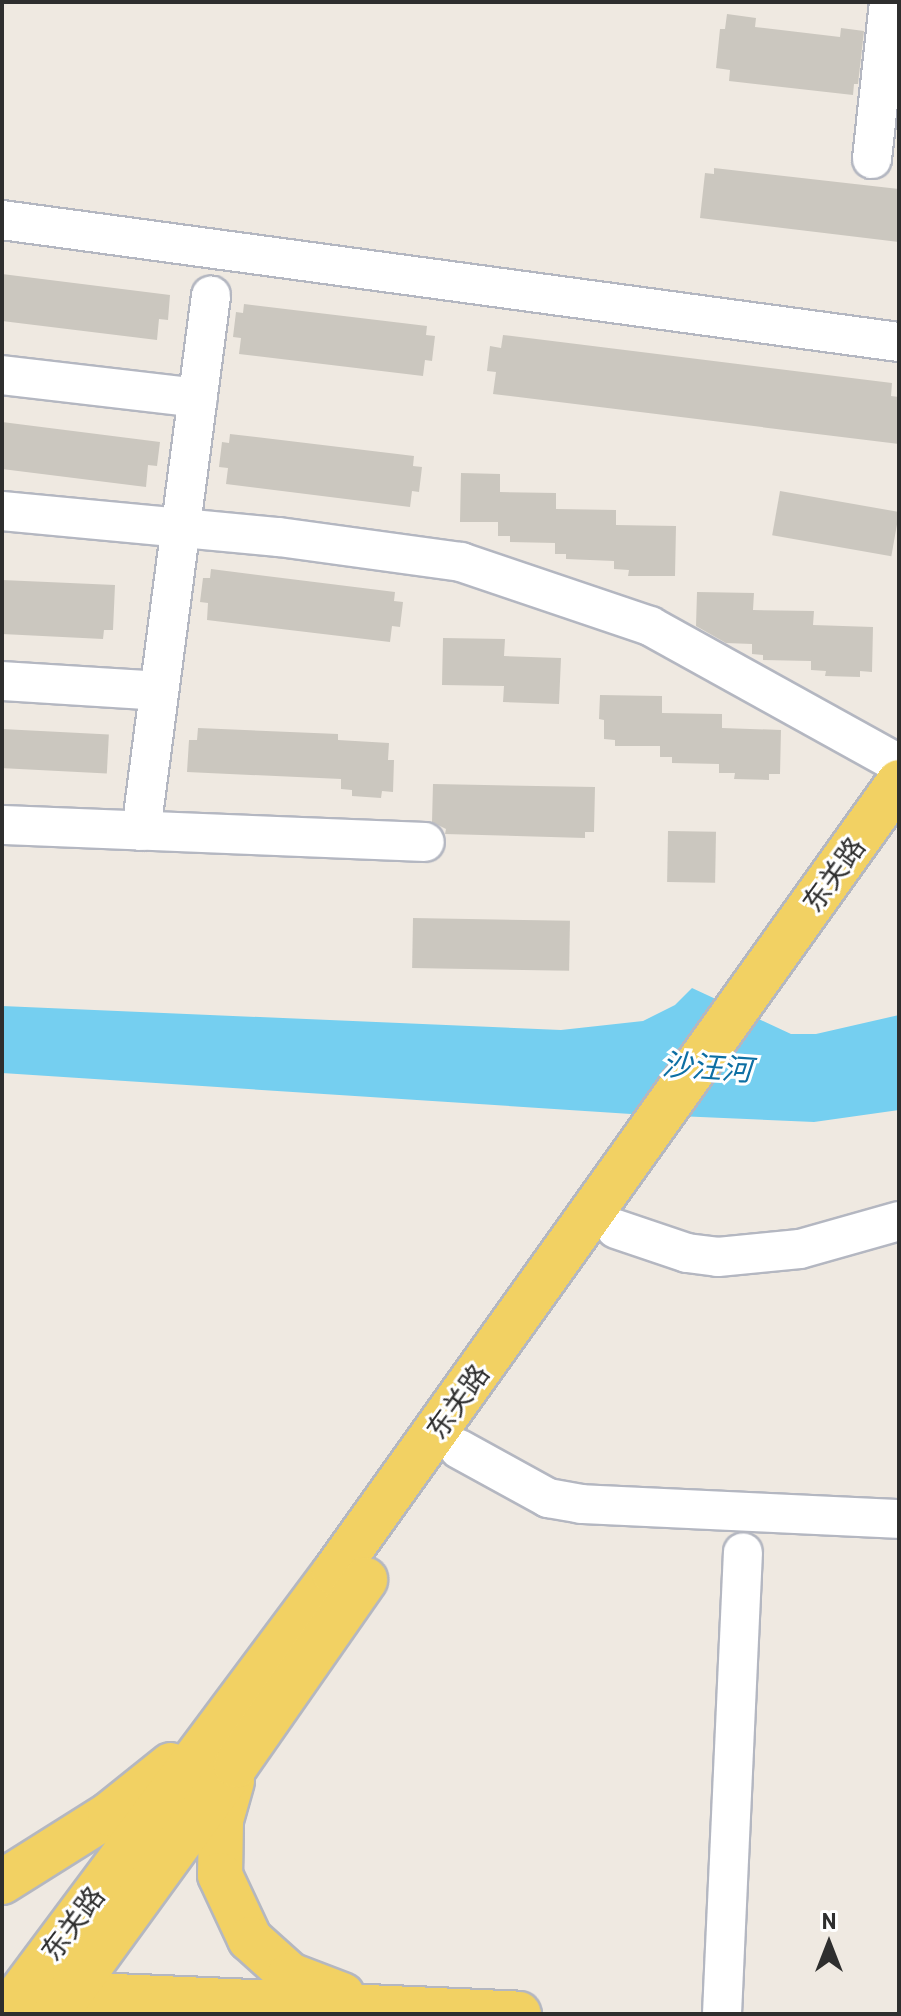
<!DOCTYPE html>
<meta charset="utf-8">
<style>
body{margin:0}
#map{position:relative;width:901px;height:2016px;overflow:hidden;background:#efe9e1;font-family:Barlow,"Noto Sans SC",sans-serif}
div>[style]{position:absolute}
.water>*{inset:0;background:#75cff0}
.building>*{inset:0;background:#cbc7bf;transform-origin:0 0}
.roads{filter:drop-shadow(2px 0 #b4b7c1) drop-shadow(-2px 0 #b4b7c1) drop-shadow(0 2px #b4b7c1) drop-shadow(0 -2px #b4b7c1)}
.minor>*{height:38px;margin:-19px;padding:0 19px;transform-origin:19px;border-radius:19px;background:#fff}
.major>*{height:44px;margin:-22px;padding:0 22px;transform-origin:22px;border-radius:22px;background:#f2d163}
span{translate:-50% -50%;white-space:nowrap;text-align:center;line-height:1.15;-webkit-text-stroke:6px #fff;paint-order:stroke}
.street-label{font-size:28px;color:#2e2e2e}
.water-label{font-size:30px;color:#0d6fa3;font-style:italic}
.frame{position:absolute;inset:0;border:4px solid #2e2e2e;pointer-events:none}
.north{position:absolute;left:789px;top:1904px;width:80px;height:80px;-webkit-text-stroke:6px #fff;paint-order:stroke;rotate:0deg;font-size:22px;font-weight:700;line-height:32px;text-align:center;color:#2e2e2e}
.north::after{content:'';display:block;margin:auto;width:28px;height:36px;background:#2e2e2e;clip-path:polygon(50% 0,100% 100%,50% 72%,0 100%)}
</style>
<div id="map">
<div class="water">
<i style="clip-path:polygon(692px 988px,791px 1034px,816px 1034px,899px 1015px,899px 1110px,814px 1122px,631px 1114px,2px 1073px,2px 1006px,561px 1030px,643px 1021px,675px 1005px)"></i>
</div>
<div class="building">
<i style="clip-path:polygon(727px 14px,756px 18px,755px 27px,840px 37px,841px 28px,864px 31px,858px 84px,854px 84px,853px 95px,729px 81px,730px 70px,716px 68px,720px 29px,725px 29px)"></i>
<i style="clip-path:polygon(714px 168px,899px 189px,899px 242px,700px 218px,705px 173px,714px 174px)"></i>
<i style="clip-path:polygon(2px 274px,170px 295px,168px 320px,159px 319px,157px 340px,2px 321px)"></i>
<i style="clip-path:polygon(244px 304px,427px 326px,426px 335px,435px 336px,432px 361px,425px 360px,423px 376px,239px 354px,241px 338px,233px 337px,236px 312px,243px 313px)"></i>
<i style="clip-path:polygon(503px 335px,892px 383px,891px 396px,899px 397px,899px 444px,493px 394px,496px 372px,487px 371px,490px 346px,501px 348px)"></i>
<i style="clip-path:polygon(2px 422px,160px 442px,157px 466px,148px 465px,146px 487px,2px 469px)"></i>
<i style="clip-path:polygon(230px 434px,414px 456px,413px 466px,422px 467px,419px 492px,412px 491px,410px 507px,226px 484px,228px 468px,219px 467px,222px 442px,229px 443px)"></i>
<i style="clip-path:polygon(461px 473px,500px 474px,500px 492px,556px 493px,556px 509px,616px 510px,616px 525px,676px 526px,675px 576px,628px 576px,629px 570px,614px 569px,614px 561px,566px 559px,566px 554px,555px 554px,555px 543px,510px 542px,510px 536px,498px 536px,498px 522px,460px 522px)"></i>
<i style="left:780px;top:491px;width:121px;height:45px;rotate:10deg"></i>
<i style="clip-path:polygon(211px 569px,395px 592px,394px 601px,403px 602px,400px 627px,392px 626px,390px 642px,207px 620px,208px 603px,200px 602px,203px 578px,210px 578px)"></i>
<i style="clip-path:polygon(2px 580px,115px 585px,113px 630px,104px 630px,103px 639px,2px 634px)"></i>
<i style="clip-path:polygon(697px 592px,754px 593px,753px 610px,814px 611px,813px 625px,873px 627px,872px 672px,860px 671px,860px 677px,825px 676px,826px 671px,811px 670px,811px 661px,763px 660px,763px 655px,752px 654px,752px 644px,726px 643px,696px 626px)"></i>
<i style="clip-path:polygon(443px 638px,505px 639px,504px 656px,561px 658px,559px 704px,503px 702px,504px 686px,442px 685px)"></i>
<i style="clip-path:polygon(600px 695px,662px 696px,662px 713px,722px 714px,722px 728px,781px 730px,780px 774px,769px 774px,769px 780px,734px 779px,735px 773px,719px 773px,719px 764px,672px 763px,672px 757px,660px 757px,660px 746px,615px 746px,615px 740px,604px 739px,604px 720px,599px 719px)"></i>
<i style="clip-path:polygon(198px 728px,338px 734px,338px 740px,389px 743px,388px 760px,394px 760px,393px 792px,382px 791px,381px 798px,352px 796px,352px 790px,341px 789px,341px 779px,187px 772px,189px 740px,197px 740px)"></i>
<i style="left:2px;top:729px;width:107px;height:39px;rotate:3deg"></i>
<i style="clip-path:polygon(433px 784px,595px 787px,594px 832px,585px 832px,585px 838px,445px 834px,446px 829px,432px 822px)"></i>
<i style="left:668px;top:831px;width:48px;height:51px;rotate:1deg"></i>
<i style="left:413px;top:918px;width:157px;height:50px;rotate:1deg"></i>
</div>
<div class="roads">
<div class="minor">
<i style="left:872px;top:159px;width:158px;rotate:-83.8deg"></i>
<i style="left:2px;top:220px;width:905px;rotate:7.75deg"></i>
<i style="left:2px;top:375px;width:197px;rotate:6.7deg"></i>
<i style="left:2px;top:511px;width:278px;rotate:5.4deg"></i>
<i style="left:279px;top:537px;width:184px;rotate:7.8deg"></i>
<i style="left:461px;top:562px;width:200px;rotate:18.7deg"></i>
<i style="left:650px;top:626px;width:285px;rotate:29deg"></i>
<i style="left:2px;top:681px;width:157px;rotate:3.6deg"></i>
<i style="left:2px;top:825px;width:423px;rotate:2.3deg"></i>
<i style="left:141px;top:831px;width:540px;rotate:-82.55deg"></i>
<i style="left:616px;top:1229px;width:75px;rotate:18.7deg"></i>
<i style="left:687px;top:1253px;width:31px;rotate:7deg"></i>
<i style="left:718px;top:1257px;width:82px;rotate:-5.6deg"></i>
<i style="left:800px;top:1249px;width:103px;rotate:-15.8deg"></i>
<i style="left:459px;top:1449px;width:102px;rotate:28.8deg"></i>
<i style="left:548px;top:1498px;width:34px;rotate:10deg"></i>
<i style="left:581px;top:1504px;width:318px;rotate:2.7deg"></i>
<i style="left:722px;top:2014px;width:462px;rotate:-87.4deg"></i>
</div>
<div class="major">
<i style="left:232px;top:1781px;width:41px;rotate:105.8deg"></i>
<i style="left:221px;top:1820px;width:55px;rotate:91deg"></i>
<i style="left:220px;top:1875px;width:71px;rotate:64.9deg"></i>
<i style="left:250px;top:1939px;width:54px;rotate:42deg"></i>
<i style="left:290px;top:1975px;width:56px;rotate:21deg"></i>
<i style="left:2px;top:1882px;width:128px;rotate:-32.2deg"></i>
<i style="left:110px;top:1814px;width:78px;rotate:-38.8deg"></i>
<i style="left:46px;top:1993px;width:473px;rotate:2.5deg"></i>
<i style="left:5px;top:2014px;width:550px;rotate:-53.28deg"></i>
<i style="left:334px;top:1573px;width:972px;rotate:-54.46deg"></i>
<i style="left:55px;top:2014px;width:308px;rotate:-54deg"></i>
<i style="left:236px;top:1765px;width:226px;rotate:-55.1deg"></i>
</div>
</div>
<div class="street-label">
<span style="left:833px;top:874px;rotate:-54deg">东关路</span>
<span style="left:457px;top:1401px;rotate:-54deg">东关路</span>
<span style="left:72px;top:1923px;rotate:-53deg">东关路</span>
</div>
<div class="water-label">
<span style="left:707px;top:1066px;rotate:4deg">沙汪河</span>
</div>
<div class="frame"></div>
<div class="north">N</div>
</div>
